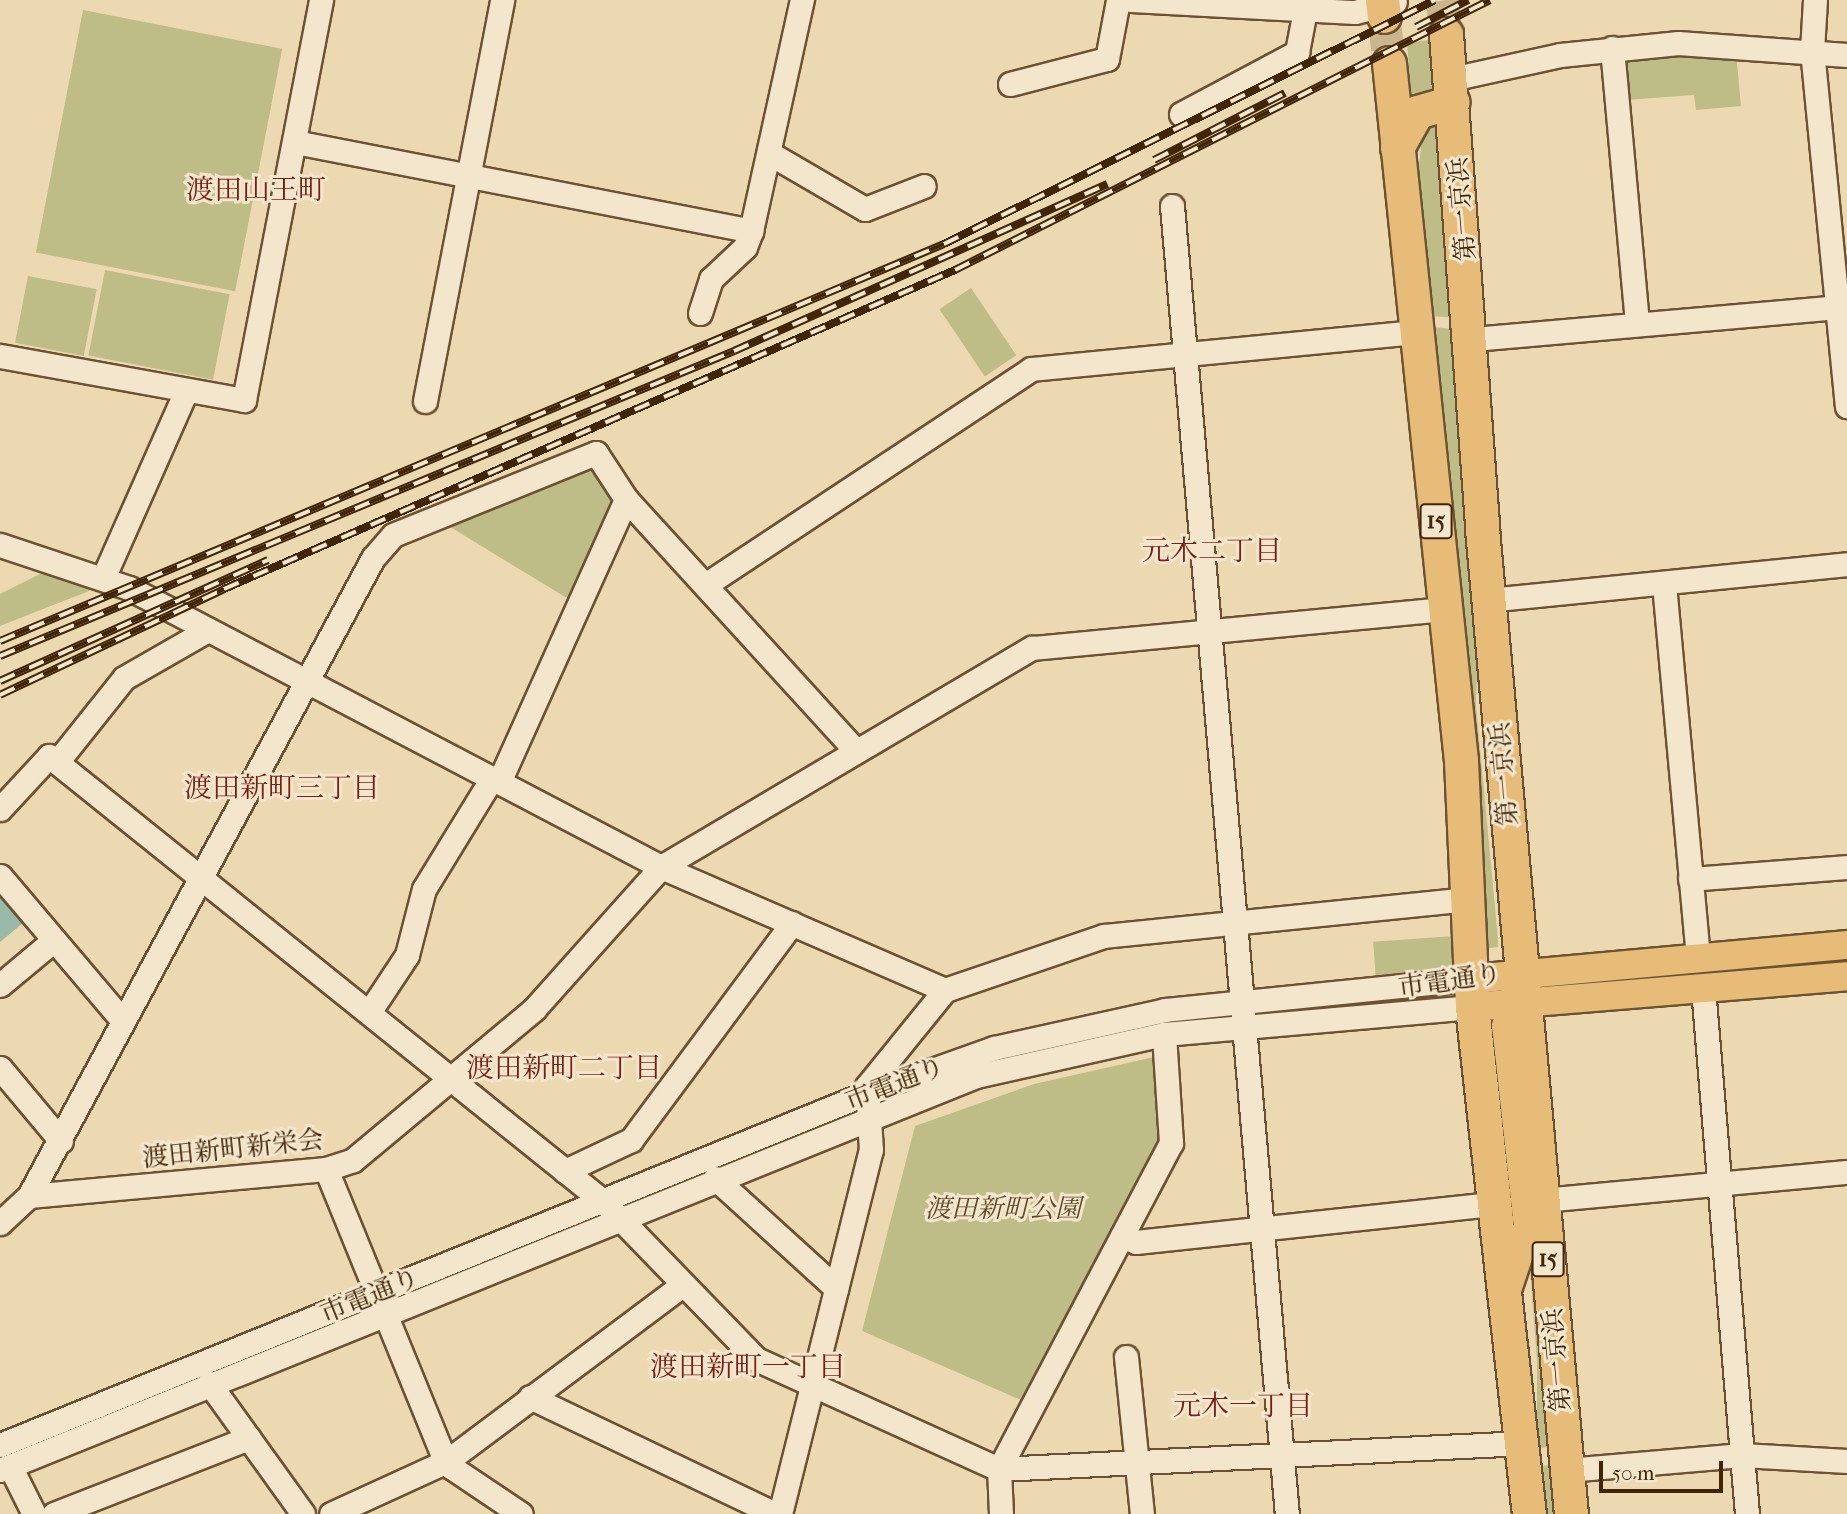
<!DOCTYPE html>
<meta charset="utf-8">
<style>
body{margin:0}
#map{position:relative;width:1847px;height:1514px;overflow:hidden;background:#edd9b1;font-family:"IM FELL French Canon","Noto Serif JP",serif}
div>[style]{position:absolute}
.green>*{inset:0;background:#bfbd87;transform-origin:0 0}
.water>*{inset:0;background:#99baa9}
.highway-tunnel>*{height:33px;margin-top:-16.5px;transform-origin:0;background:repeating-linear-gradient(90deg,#cbb58f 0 33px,transparent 0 50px)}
.roads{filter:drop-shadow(2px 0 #6c5232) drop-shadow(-2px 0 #6c5232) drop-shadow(0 2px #6c5232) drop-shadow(0 -2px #6c5232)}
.minor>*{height:23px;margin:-11.5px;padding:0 11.5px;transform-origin:11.5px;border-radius:11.5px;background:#f3e6cc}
.major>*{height:28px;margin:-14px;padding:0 14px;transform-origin:14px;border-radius:14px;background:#e6bc78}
.highway>*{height:33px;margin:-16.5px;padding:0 16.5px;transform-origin:16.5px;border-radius:16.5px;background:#e6bc78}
.rail>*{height:8px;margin-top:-4px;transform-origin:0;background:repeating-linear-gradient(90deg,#f3e6cc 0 16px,#412507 0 32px);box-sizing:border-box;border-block:2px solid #412507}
span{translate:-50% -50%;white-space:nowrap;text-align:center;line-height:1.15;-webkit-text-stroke:6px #f3e6cc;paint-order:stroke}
.shield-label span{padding:2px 5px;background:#f3e6cc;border:2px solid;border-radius:5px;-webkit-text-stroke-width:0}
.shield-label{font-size:24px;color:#412507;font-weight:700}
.street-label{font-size:26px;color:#412507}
.park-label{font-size:26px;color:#604b27;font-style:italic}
.neighbourhood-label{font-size:28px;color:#7a1f14}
.scale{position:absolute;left:1599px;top:1461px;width:124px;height:32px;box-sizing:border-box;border:4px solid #412507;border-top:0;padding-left:9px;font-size:21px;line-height:24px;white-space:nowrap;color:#412507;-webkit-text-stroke:5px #f3e6cc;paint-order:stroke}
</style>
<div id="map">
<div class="green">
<i style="left:83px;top:10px;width:203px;height:247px;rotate:11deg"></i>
<i style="clip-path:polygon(1433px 40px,1437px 90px,1412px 105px,1407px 42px)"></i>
<i style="clip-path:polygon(1736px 52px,1741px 106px,1696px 110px,1694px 95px,1626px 100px,1626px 55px)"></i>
<i style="clip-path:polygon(1436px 111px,1458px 318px,1428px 316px,1416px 198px,1423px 124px)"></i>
<i style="left:105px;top:270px;width:127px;height:87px;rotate:11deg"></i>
<i style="left:28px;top:276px;width:70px;height:68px;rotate:11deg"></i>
<i style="left:971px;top:288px;width:81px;height:38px;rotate:56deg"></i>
<i style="clip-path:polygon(1429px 327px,1458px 329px,1478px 637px,1476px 706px,1498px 939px,1498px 947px,1482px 949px)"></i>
<i style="clip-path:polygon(590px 460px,617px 494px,575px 603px,442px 522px)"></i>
<i style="clip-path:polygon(52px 568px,95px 582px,89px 591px,0 626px,0 594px)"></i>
<i style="left:1454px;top:936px;width:39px;height:81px;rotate:86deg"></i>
<i style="clip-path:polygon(1512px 1033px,1551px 1447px,1537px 1448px,1537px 1361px)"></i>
<i style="clip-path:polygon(1154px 1057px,1163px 1134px,1021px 1400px,862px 1331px,915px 1126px,1034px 1084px)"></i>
<i style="left:1552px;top:1465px;width:49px;height:13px;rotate:84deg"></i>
</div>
<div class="water">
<i style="clip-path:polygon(1px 896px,23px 923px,0 942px,0 897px)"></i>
</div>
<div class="highway-tunnel">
<i style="left:1442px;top:0;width:34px;rotate:83deg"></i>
<i style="left:1384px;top:16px;width:47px;rotate:83.9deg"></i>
</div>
<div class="roads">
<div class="minor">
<i style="left:1131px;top:0;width:224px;rotate:3.1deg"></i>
<i style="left:1355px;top:12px;width:41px;rotate:-14deg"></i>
<i style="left:1815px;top:0;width:50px;rotate:93.4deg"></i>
<i style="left:1812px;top:50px;width:358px;rotate:84.4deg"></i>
<i style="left:1612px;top:48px;width:276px;rotate:84.8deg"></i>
<i style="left:1451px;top:79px;width:112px;rotate:-12.4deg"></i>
<i style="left:1560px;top:55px;width:119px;rotate:-5.8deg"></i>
<i style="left:1678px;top:43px;width:169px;rotate:4.1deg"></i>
<i style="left:1010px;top:84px;width:100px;rotate:-14.5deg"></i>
<i style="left:1107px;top:59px;width:60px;rotate:-79.4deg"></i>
<i style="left:1181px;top:114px;width:132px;rotate:-28.1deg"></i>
<i style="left:1297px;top:52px;width:43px;rotate:-79.2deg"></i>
<i style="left:295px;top:142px;width:465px;rotate:11deg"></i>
<i style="left:769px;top:153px;width:111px;rotate:30.3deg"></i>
<i style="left:865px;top:209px;width:63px;rotate:-21.3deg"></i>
<i style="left:1172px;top:206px;width:1313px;rotate:84.98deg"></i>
<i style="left:700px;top:313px;width:36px;rotate:-72deg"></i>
<i style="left:711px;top:279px;width:47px;rotate:-43.3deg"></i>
<i style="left:745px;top:247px;width:17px;rotate:-69deg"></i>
<i style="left:751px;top:231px;width:237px;rotate:-77.6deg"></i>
<i style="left:1473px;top:339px;width:375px;rotate:-5deg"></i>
<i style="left:0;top:356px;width:248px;rotate:10.2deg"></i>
<i style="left:244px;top:400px;width:407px;rotate:-79.1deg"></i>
<i style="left:425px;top:401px;width:408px;rotate:-79.1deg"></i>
<i style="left:0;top:545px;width:136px;rotate:18.4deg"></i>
<i style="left:129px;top:588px;width:601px;rotate:27.67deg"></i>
<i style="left:661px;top:867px;width:309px;rotate:23.4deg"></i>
<i style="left:945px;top:990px;width:168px;rotate:-18.8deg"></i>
<i style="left:1104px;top:936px;width:365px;rotate:-5.8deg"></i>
<i style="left:104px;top:576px;width:202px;rotate:-66.1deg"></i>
<i style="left:1664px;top:584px;width:375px;rotate:84.8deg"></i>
<i style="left:705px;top:585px;width:391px;rotate:-33.5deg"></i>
<i style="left:1031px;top:369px;width:385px;rotate:-5.5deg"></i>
<i style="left:1488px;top:600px;width:361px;rotate:-5.7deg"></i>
<i style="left:57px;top:762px;width:107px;rotate:-51.4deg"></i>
<i style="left:124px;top:678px;width:95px;rotate:-29.8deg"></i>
<i style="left:499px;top:782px;width:310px;rotate:-65.8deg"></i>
<i style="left:0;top:809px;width:72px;rotate:-47.2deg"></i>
<i style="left:49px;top:756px;width:712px;rotate:38.79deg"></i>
<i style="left:604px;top:1202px;width:219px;rotate:45.9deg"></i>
<i style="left:756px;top:1359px;width:267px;rotate:24.4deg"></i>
<i style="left:999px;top:1469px;width:525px;rotate:-2.84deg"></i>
<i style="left:0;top:876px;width:190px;rotate:49.7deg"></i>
<i style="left:1690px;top:879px;width:157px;rotate:-4.4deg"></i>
<i style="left:0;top:985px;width:70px;rotate:-39.8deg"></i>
<i style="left:1703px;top:988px;width:528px;rotate:85.22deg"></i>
<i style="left:370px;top:1011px;width:67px;rotate:-56.5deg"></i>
<i style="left:407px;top:955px;width:68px;rotate:-75.6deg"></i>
<i style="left:424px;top:889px;width:130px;rotate:-58.5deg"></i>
<i style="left:0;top:1068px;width:95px;rotate:50.1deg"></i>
<i style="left:326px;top:1169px;width:307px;rotate:67.8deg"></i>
<i style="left:442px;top:1453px;width:17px;rotate:57deg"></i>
<i style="left:451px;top:1467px;width:84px;rotate:33.9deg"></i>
<i style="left:565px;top:1171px;width:73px;rotate:-25.2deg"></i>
<i style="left:631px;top:1140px;width:270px;rotate:-53.4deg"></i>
<i style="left:715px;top:1178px;width:164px;rotate:42.3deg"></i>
<i style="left:29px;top:1196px;width:298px;rotate:-5.2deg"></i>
<i style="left:326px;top:1169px;width:28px;rotate:-18deg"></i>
<i style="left:353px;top:1160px;width:236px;rotate:-39.8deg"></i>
<i style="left:534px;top:1009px;width:191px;rotate:-48.2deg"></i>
<i style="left:661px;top:867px;width:431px;rotate:-30.6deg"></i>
<i style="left:1032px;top:648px;width:416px;rotate:-5.4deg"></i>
<i style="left:1543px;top:1200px;width:305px;rotate:-5.3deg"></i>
<i style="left:0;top:1223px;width:40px;rotate:-43deg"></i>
<i style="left:29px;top:1196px;width:725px;rotate:-61.67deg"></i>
<i style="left:373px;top:558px;width:30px;rotate:-49deg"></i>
<i style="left:393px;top:535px;width:219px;rotate:-22deg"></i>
<i style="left:596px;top:453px;width:55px;rotate:56.9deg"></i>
<i style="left:626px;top:499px;width:341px;rotate:47.6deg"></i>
<i style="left:1122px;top:1236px;width:15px;rotate:23deg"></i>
<i style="left:1136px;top:1242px;width:360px;rotate:-6.1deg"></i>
<i style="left:1126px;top:1357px;width:158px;rotate:84.2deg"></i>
<i style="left:209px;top:1383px;width:161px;rotate:54.3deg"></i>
<i style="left:530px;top:1397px;width:272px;rotate:25.5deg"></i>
<i style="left:0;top:1445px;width:934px;rotate:-22.09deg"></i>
<i style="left:865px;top:1094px;width:137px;rotate:-19.6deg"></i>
<i style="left:994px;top:1048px;width:175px;rotate:-12.5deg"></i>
<i style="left:1165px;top:1010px;width:309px;rotate:-5.8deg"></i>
<i style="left:10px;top:1466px;width:54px;rotate:63.4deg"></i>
<i style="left:0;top:1470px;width:1053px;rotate:-21.98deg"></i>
<i style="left:976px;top:1076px;width:193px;rotate:-12.6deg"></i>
<i style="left:1164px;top:1034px;width:309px;rotate:-5deg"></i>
<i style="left:1567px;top:1470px;width:176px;rotate:-4.9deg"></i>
<i style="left:1742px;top:1455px;width:105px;rotate:3.3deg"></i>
<i style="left:54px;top:1514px;width:209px;rotate:-21.3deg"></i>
<i style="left:331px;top:1514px;width:128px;rotate:-24.6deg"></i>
<i style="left:447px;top:1461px;width:292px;rotate:-36.8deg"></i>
<i style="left:780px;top:1514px;width:375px;rotate:-76deg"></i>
<i style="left:871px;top:1150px;width:64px;rotate:-93.6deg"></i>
<i style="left:867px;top:1086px;width:124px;rotate:-50.9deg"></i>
<i style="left:1001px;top:1514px;width:45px;rotate:-92.5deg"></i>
<i style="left:999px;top:1469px;width:369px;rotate:-62.2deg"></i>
<i style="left:1171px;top:1143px;width:109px;rotate:-93.7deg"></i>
</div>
<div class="major">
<i style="left:1472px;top:979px;width:377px;rotate:-5.2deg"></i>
<i style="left:1472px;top:1007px;width:376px;rotate:-4.7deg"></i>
<i style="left:1508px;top:1287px;width:63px;rotate:-71.6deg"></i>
<i style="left:1528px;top:1227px;width:202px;rotate:-96.2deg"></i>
<i style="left:1506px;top:1026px;width:41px;rotate:-74.2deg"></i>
</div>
<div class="highway">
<i style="left:1382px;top:0;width:16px;rotate:83deg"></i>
<i style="left:1446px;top:34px;width:496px;rotate:85.8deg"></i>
<i style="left:1482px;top:529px;width:989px;rotate:84.84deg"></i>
<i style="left:1389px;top:63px;width:702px;rotate:84.11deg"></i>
<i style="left:1461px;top:761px;width:246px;rotate:87.4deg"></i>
<i style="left:1472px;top:1007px;width:510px;rotate:83.59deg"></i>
<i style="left:1397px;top:148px;width:41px;rotate:-60.9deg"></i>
<i style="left:1417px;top:112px;width:37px;rotate:-16deg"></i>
</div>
</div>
<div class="rail">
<i style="left:1416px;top:27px;width:59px;rotate:-27.4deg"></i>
<i style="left:1154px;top:160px;width:147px;rotate:-27.1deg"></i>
<i style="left:0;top:641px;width:1024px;rotate:-22.81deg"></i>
<i style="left:944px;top:244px;width:548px;rotate:-26.42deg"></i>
<i style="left:0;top:656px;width:795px;rotate:-22.56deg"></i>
<i style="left:734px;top:351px;width:409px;rotate:-24.1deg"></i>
<i style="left:0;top:681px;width:294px;rotate:-24.3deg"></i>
<i style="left:0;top:695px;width:248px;rotate:-25.3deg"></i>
<i style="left:224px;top:589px;width:798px;rotate:-23.58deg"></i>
<i style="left:955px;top:270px;width:599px;rotate:-26.78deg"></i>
</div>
<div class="shield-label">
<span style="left:1436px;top:521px">15</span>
<span style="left:1548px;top:1259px">15</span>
</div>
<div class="street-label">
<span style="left:1462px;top:209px;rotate:-95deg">第一京浜</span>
<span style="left:1504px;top:774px;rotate:-95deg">第一京浜</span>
<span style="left:1450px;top:981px;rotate:-8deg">市電通り</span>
<span style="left:895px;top:1084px;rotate:-21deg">市電通り</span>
<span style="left:233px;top:1149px;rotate:-6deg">渡田新町新栄会</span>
<span style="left:370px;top:1296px;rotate:-22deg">市電通り</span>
<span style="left:1557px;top:1360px;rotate:-95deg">第一京浜</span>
</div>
<div class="park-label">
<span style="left:1003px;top:1209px">渡田新町公園</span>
</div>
<div class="neighbourhood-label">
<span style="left:256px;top:190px">渡田山王町</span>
<span style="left:1212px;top:551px">元木二丁目</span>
<span style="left:282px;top:788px">渡田新町三丁目</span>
<span style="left:564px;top:1068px">渡田新町二丁目</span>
<span style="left:748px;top:1367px">渡田新町一丁目</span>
<span style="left:1243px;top:1406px">元木一丁目</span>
</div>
<div class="scale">50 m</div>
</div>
